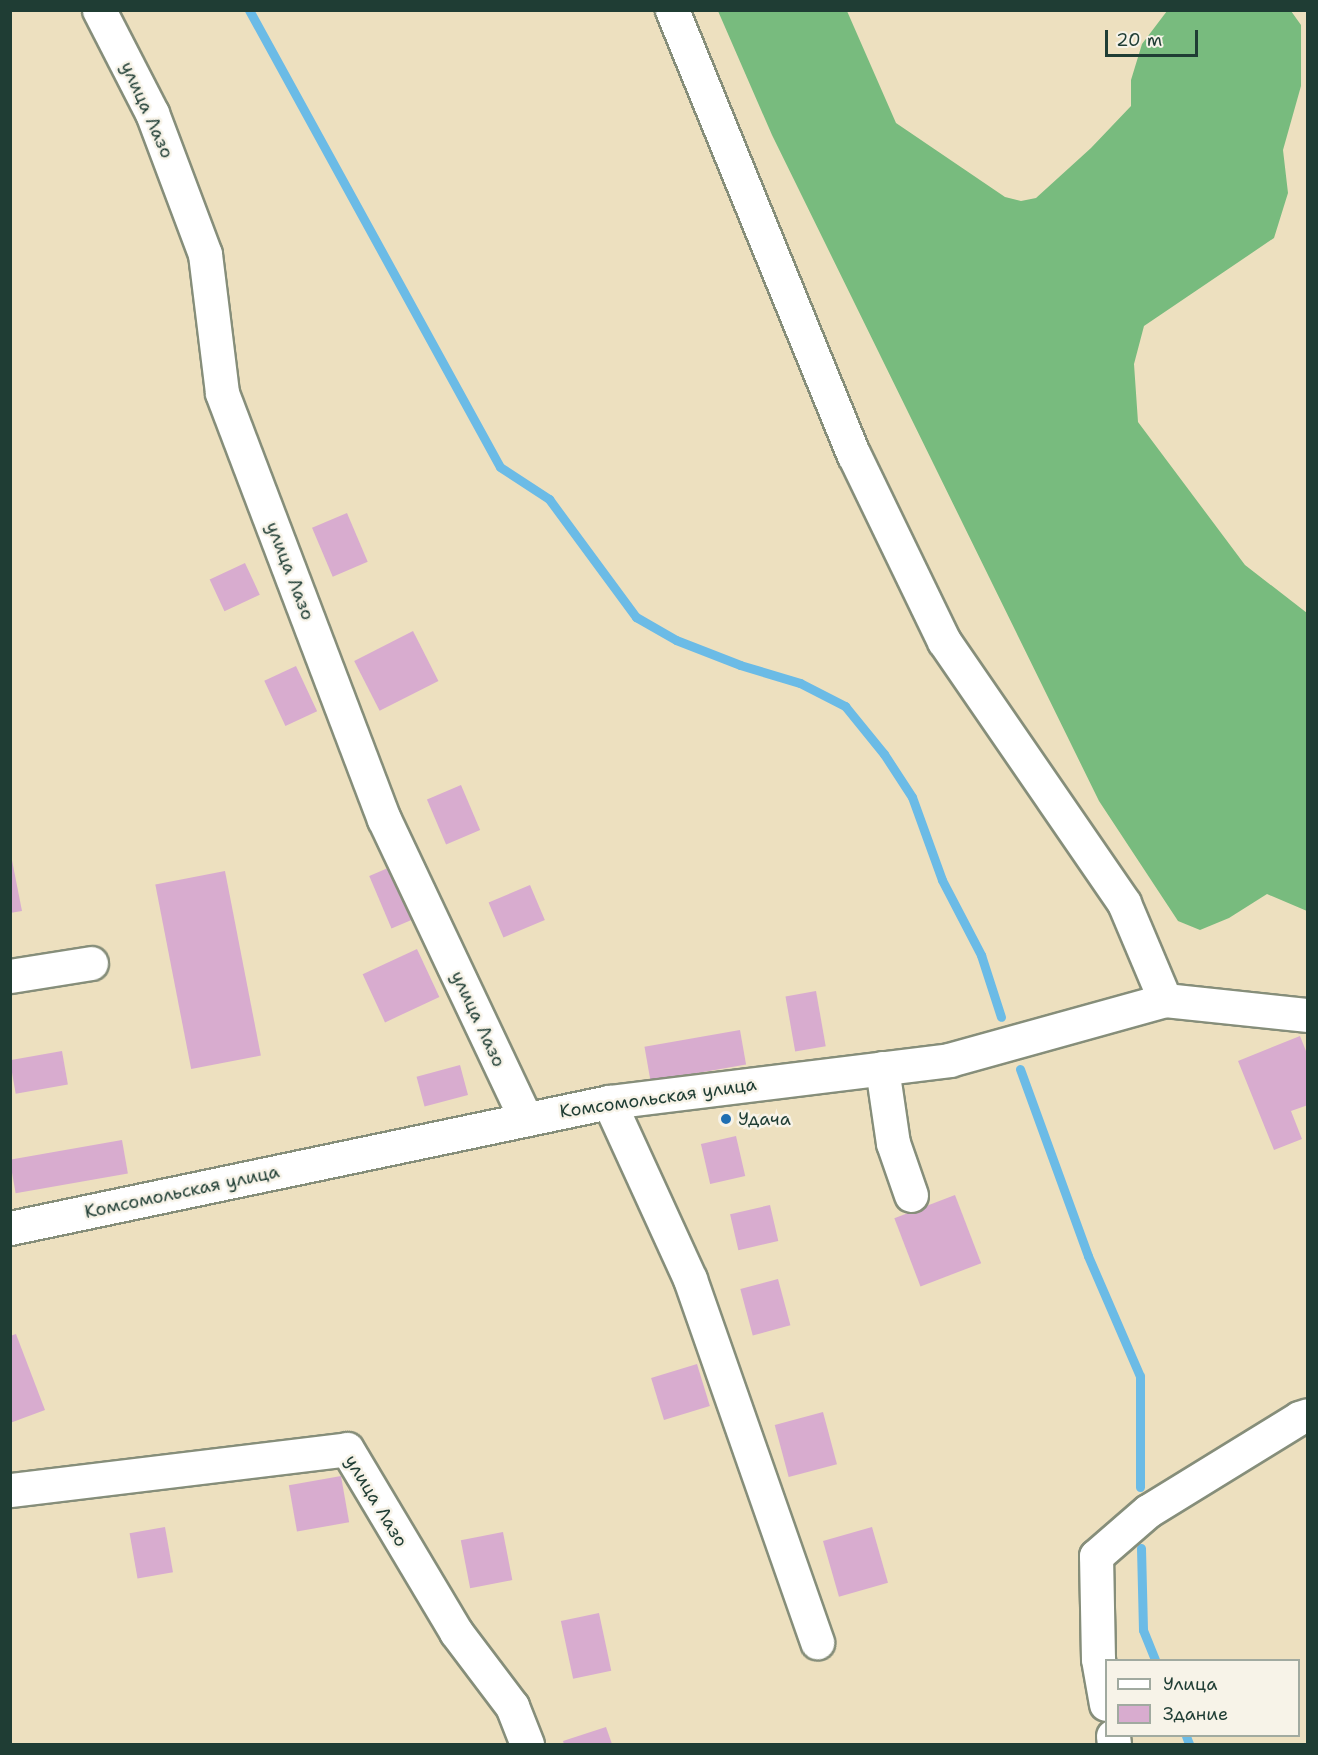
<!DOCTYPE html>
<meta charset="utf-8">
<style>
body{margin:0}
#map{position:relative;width:1318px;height:1755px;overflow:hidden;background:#ede0bf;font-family:"Shantell Sans",sans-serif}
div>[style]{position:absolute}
.forest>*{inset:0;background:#78bb7e}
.stream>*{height:9px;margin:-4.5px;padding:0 4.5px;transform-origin:4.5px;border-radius:4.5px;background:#6bbbe6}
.building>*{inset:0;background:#d8accf;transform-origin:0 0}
.roads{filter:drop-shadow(2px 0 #868e7a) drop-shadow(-2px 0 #868e7a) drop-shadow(0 2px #868e7a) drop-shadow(0 -2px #868e7a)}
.minor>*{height:33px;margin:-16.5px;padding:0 16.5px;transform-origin:16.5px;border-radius:16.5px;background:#fff}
.dots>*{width:16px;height:16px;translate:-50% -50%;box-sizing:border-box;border:3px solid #f7f3e8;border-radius:50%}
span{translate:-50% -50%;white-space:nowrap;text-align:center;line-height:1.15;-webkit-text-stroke:5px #f7f3e8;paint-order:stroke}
.street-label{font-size:18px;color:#1f3d34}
.poi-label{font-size:18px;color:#1f3d34}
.left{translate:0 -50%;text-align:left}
.frame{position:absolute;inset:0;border:12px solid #1f3d34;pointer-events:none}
.legend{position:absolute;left:1105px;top:1659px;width:195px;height:78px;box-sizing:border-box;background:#f7f3e8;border:2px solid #a1aaa0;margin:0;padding:8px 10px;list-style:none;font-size:18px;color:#1f3d34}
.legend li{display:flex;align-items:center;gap:12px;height:30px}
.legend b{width:30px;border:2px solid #a1aaa0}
.scale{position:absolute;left:1105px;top:30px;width:93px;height:27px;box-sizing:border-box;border:3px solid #1f3d34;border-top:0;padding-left:8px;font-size:18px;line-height:21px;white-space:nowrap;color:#1f3d34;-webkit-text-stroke:4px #f7f3e8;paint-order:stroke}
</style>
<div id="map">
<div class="forest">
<i style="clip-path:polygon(718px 11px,847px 11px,896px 123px,1005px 197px,1021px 201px,1036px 198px,1091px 148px,1131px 106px,1131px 80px,1142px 44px,1167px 11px,1291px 11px,1301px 25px,1301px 86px,1283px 150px,1288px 193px,1274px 238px,1144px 326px,1134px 364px,1138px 422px,1245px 565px,1307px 613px,1307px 911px,1267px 894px,1229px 918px,1200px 930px,1178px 921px,1099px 801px,772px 135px)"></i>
</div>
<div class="stream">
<i style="left:249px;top:10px;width:521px;rotate:61.22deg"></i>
<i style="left:500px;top:467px;width:59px;rotate:33.1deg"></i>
<i style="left:549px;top:499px;width:147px;rotate:53.6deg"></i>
<i style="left:636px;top:617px;width:46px;rotate:29.9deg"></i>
<i style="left:676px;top:640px;width:69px;rotate:21.3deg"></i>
<i style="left:740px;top:665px;width:63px;rotate:16.7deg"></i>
<i style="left:800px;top:683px;width:51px;rotate:27.1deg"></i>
<i style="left:845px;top:706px;width:62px;rotate:50.9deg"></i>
<i style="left:884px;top:754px;width:51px;rotate:56.9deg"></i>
<i style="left:912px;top:797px;width:88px;rotate:70.1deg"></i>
<i style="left:942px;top:880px;width:85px;rotate:62.5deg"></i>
<i style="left:981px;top:955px;width:65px;rotate:72.1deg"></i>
<i style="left:1020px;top:1069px;width:199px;rotate:70deg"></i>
<i style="left:1088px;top:1256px;width:131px;rotate:66.6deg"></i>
<i style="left:1140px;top:1376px;width:111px;rotate:90deg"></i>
<i style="left:1141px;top:1548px;width:82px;rotate:88.6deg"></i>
<i style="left:1143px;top:1630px;width:32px;rotate:68deg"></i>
<i style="left:1186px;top:1736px;width:9px;rotate:69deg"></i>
</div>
<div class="building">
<i style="left:347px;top:513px;width:53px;height:38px;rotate:67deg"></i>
<i style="left:245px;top:563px;width:35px;height:39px;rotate:65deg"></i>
<i style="left:413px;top:631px;width:56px;height:66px;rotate:63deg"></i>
<i style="left:296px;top:666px;width:50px;height:35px;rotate:65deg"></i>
<i style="left:461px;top:785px;width:49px;height:37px;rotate:67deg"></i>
<i style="clip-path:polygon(10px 850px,22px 911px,10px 913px)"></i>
<i style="left:395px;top:865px;width:57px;height:28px;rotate:67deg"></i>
<i style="left:225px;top:871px;width:188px;height:71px;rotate:79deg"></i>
<i style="left:530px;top:885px;width:38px;height:45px;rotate:67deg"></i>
<i style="left:417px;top:949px;width:53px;height:60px;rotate:65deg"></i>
<i style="left:816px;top:991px;width:56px;height:31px;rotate:80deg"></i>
<i style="left:740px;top:1030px;width:35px;height:97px;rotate:80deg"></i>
<i style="clip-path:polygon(1300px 1036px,1308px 1056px,1308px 1105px,1291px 1111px,1302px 1139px,1274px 1150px,1238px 1061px)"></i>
<i style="left:62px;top:1051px;width:34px;height:53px;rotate:80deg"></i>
<i style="left:460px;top:1065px;width:31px;height:45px;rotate:75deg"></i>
<i style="left:736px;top:1136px;width:41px;height:36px;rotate:77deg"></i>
<i style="left:122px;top:1140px;width:34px;height:114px;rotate:80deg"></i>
<i style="left:955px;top:1195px;width:73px;height:65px;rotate:69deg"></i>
<i style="left:770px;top:1205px;width:37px;height:41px;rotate:77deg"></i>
<i style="left:778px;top:1279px;width:48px;height:39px;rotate:75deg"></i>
<i style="clip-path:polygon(16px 1334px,45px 1410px,10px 1423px,10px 1336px)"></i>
<i style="left:697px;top:1364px;width:44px;height:48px;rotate:73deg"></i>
<i style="left:823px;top:1412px;width:54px;height:50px;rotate:75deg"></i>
<i style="left:341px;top:1476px;width:47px;height:53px;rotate:80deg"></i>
<i style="left:165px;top:1527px;width:46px;height:36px;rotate:80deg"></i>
<i style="left:872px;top:1527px;width:58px;height:51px;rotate:74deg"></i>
<i style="left:503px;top:1532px;width:49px;height:43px;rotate:79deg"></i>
<i style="left:599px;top:1613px;width:59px;height:39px;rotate:78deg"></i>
<i style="clip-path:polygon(606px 1727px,612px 1744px,564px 1744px,563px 1741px)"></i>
</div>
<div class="roads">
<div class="minor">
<i style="left:99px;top:10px;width:116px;rotate:62.8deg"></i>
<i style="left:152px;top:113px;width:151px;rotate:69.4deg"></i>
<i style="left:205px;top:254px;width:140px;rotate:83deg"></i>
<i style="left:222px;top:393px;width:456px;rotate:69.2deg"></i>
<i style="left:384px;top:819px;width:332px;rotate:64.7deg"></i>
<i style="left:672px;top:10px;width:481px;rotate:67.8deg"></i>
<i style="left:854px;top:455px;width:207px;rotate:64.2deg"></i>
<i style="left:944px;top:641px;width:318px;rotate:55.5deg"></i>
<i style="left:1124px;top:903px;width:105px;rotate:67.1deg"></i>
<i style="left:10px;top:976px;width:82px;rotate:-9.1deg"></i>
<i style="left:882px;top:1068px;width:76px;rotate:81.7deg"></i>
<i style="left:893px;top:1143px;width:55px;rotate:70.9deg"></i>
<i style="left:609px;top:1102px;width:195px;rotate:65.4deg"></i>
<i style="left:690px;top:1279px;width:385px;rotate:70.7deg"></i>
<i style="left:10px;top:1228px;width:612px;rotate:-11.88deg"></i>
<i style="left:609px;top:1102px;width:343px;rotate:-7deg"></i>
<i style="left:949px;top:1060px;width:224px;rotate:-15.5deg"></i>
<i style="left:1165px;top:1000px;width:144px;rotate:6deg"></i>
<i style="left:10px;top:1490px;width:339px;rotate:-6.9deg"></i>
<i style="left:347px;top:1449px;width:213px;rotate:59.2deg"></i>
<i style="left:456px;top:1632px;width:93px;rotate:52.9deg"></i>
<i style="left:512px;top:1706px;width:41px;rotate:68.5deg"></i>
<i style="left:1106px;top:1704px;width:46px;rotate:-100.1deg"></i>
<i style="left:1098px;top:1659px;width:103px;rotate:-91.1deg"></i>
<i style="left:1096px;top:1556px;width:69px;rotate:-40.9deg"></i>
<i style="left:1148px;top:1511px;width:177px;rotate:-31.6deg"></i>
<i style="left:1299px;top:1418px;width:9px;rotate:-18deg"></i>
<i style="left:1113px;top:1736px;width:8px;rotate:83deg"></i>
</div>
</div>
<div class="dots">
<i style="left:726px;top:1119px;background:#1f6fb2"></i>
</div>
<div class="street-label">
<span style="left:147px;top:110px;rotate:66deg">улица Лазо</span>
<span style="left:290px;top:571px;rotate:69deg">улица Лазо</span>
<span style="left:478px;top:1019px;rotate:65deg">улица Лазо</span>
<span style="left:658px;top:1098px;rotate:-8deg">Комсомольская улица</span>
<span style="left:182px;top:1192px;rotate:-12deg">Комсомольская улица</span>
<span style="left:376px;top:1501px;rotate:59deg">улица Лазо</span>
</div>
<div class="poi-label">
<span class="left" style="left:738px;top:1119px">Удача</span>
</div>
<div class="frame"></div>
<ul class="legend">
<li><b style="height:8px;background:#fff"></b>Улица</li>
<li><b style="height:16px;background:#d8accf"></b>Здание</li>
</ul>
<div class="scale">20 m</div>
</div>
